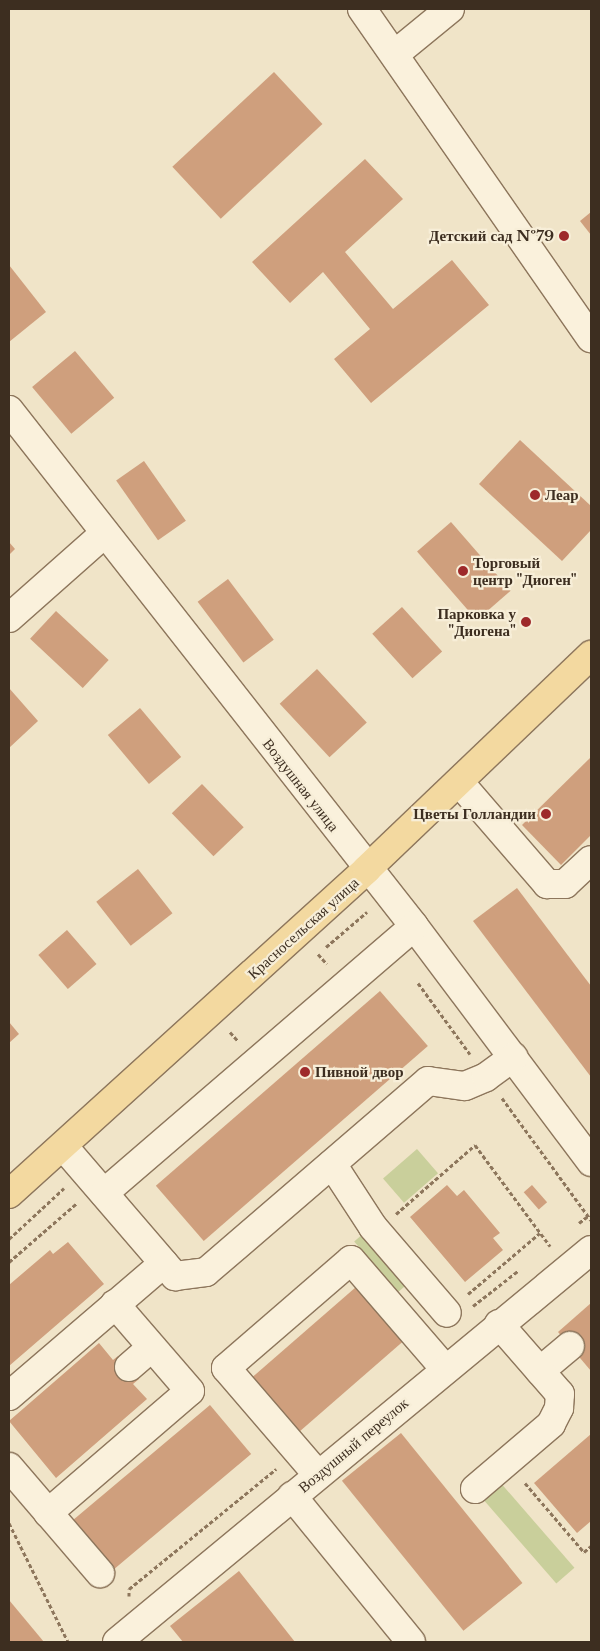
<!DOCTYPE html>
<meta charset="utf-8">
<style>
body{margin:0}
#map{position:relative;width:600px;height:1651px;overflow:hidden;background:#f0e4c8;font-family:"Libre Baskerville",serif}
div>[style]{position:absolute}
.green>*{inset:0;background:#c9cf9b;transform-origin:0 0}
.building>*{inset:0;background:#cf9f7d;transform-origin:0 0}
.path>*{height:3px;margin-top:-1.5px;transform-origin:0;background:repeating-linear-gradient(90deg,#8d765c 0 4px,transparent 0 6.5px)}
.roads{filter:drop-shadow(1px 0 #8d765c) drop-shadow(-1px 0 #8d765c) drop-shadow(0 1px #8d765c) drop-shadow(0 -1px #8d765c)}
.minor>*{height:28px;margin:-14px;padding:0 14px;transform-origin:14px;border-radius:14px;background:#faf1dc}
.major>*{height:28px;margin:-14px;padding:0 14px;transform-origin:14px;border-radius:14px;background:#f3d9a0}
.dots>*{width:14px;height:14px;translate:-50% -50%;box-sizing:border-box;border:2px solid #f7eed8;border-radius:50%}
span{translate:-50% -50%;white-space:nowrap;text-align:center;line-height:1.15;-webkit-text-stroke:4.5px #f7eed8;paint-order:stroke}
.poi-label{font-size:15px;color:#3d2e20;font-weight:700}
.right{translate:-100% -50%;text-align:right}
.left{translate:0 -50%;text-align:left}
.street-label{font-size:15px;color:#3d2e20}
.frame{position:absolute;inset:0;border:10px solid #3d2e20;pointer-events:none}
</style>
<div id="map">
<div class="green">
<i style="left:417px;top:1149px;width:32px;height:45px;rotate:49deg"></i>
<i style="left:364px;top:1233px;width:67px;height:13px;rotate:49deg"></i>
<i style="left:499px;top:1481px;width:115px;height:24px;rotate:49deg"></i>
</div>
<div class="building">
<i style="left:274px;top:72px;width:71px;height:139px;rotate:47deg"></i>
<i style="clip-path:polygon(365px 159px,403px 199px,345px 252px,393px 309px,452px 260px,489px 305px,371px 403px,334px 359px,370px 329px,323px 272px,290px 303px,252px 262px)"></i>
<i style="clip-path:polygon(591px 212px,591px 235px,580px 221px)"></i>
<i style="clip-path:polygon(9px 265px,46px 312px,9px 342px)"></i>
<i style="left:75px;top:351px;width:61px;height:56px;rotate:50deg"></i>
<i style="clip-path:polygon(520px 440px,591px 506px,591px 530px,562px 561px,479px 484px)"></i>
<i style="left:144px;top:461px;width:73px;height:34px;rotate:55deg"></i>
<i style="left:451px;top:522px;width:91px;height:45px;rotate:49deg"></i>
<i style="clip-path:polygon(9px 542px,15px 549px,9px 555px)"></i>
<i style="left:228px;top:579px;width:76px;height:38px;rotate:53deg"></i>
<i style="left:402px;top:607px;width:60px;height:40px;rotate:48deg"></i>
<i style="left:56px;top:611px;width:72px;height:38px;rotate:43deg"></i>
<i style="left:317px;top:669px;width:73px;height:51px;rotate:47deg"></i>
<i style="clip-path:polygon(9px 688px,38px 721px,9px 748px)"></i>
<i style="left:140px;top:708px;width:64px;height:42px;rotate:50deg"></i>
<i style="clip-path:polygon(591px 757px,591px 835px,561px 865px,522px 825px)"></i>
<i style="left:202px;top:784px;width:60px;height:42px;rotate:46deg"></i>
<i style="left:138px;top:869px;width:56px;height:53px;rotate:52deg"></i>
<i style="clip-path:polygon(517px 888px,591px 986px,591px 1077px,473px 921px)"></i>
<i style="left:67px;top:930px;width:45px;height:38px;rotate:49deg"></i>
<i style="left:380px;top:991px;width:73px;height:297px;rotate:49deg"></i>
<i style="clip-path:polygon(9px 1022px,19px 1034px,9px 1043px)"></i>
<i style="clip-path:polygon(447px 1185px,457px 1196px,464px 1190px,500px 1233px,493px 1238px,503px 1250px,465px 1282px,410px 1217px)"></i>
<i style="left:532px;top:1185px;width:23px;height:11px;rotate:49deg"></i>
<i style="clip-path:polygon(68px 1242px,104px 1284px,9px 1366px,9px 1285px,50px 1250px,53px 1254px)"></i>
<i style="left:356px;top:1287px;width:72px;height:140px;rotate:49deg"></i>
<i style="clip-path:polygon(591px 1303px,591px 1371px,558px 1332px)"></i>
<i style="clip-path:polygon(99px 1343px,113px 1360px,118px 1356px,129px 1367px,139px 1379px,133px 1384px,147px 1399px,56px 1478px,9px 1421px)"></i>
<i style="left:210px;top:1405px;width:64px;height:183px;rotate:50deg"></i>
<i style="left:401px;top:1433px;width:193px;height:76px;rotate:51deg"></i>
<i style="clip-path:polygon(591px 1434px,591px 1521px,577px 1533px,534px 1483px)"></i>
<i style="clip-path:polygon(239px 1571px,295px 1642px,183px 1642px,170px 1626px)"></i>
<i style="clip-path:polygon(9px 1600px,44px 1642px,9px 1642px)"></i>
</div>
<div class="path">
<i style="left:326px;top:947px;width:54px;rotate:-40.5deg"></i>
<i style="left:318px;top:954px;width:13px;rotate:48deg"></i>
<i style="left:418px;top:983px;width:88px;rotate:53.8deg"></i>
<i style="left:230px;top:1032px;width:12px;rotate:48deg"></i>
<i style="left:502px;top:1098px;width:151px;rotate:53.9deg"></i>
<i style="left:396px;top:1214px;width:105px;rotate:-41.1deg"></i>
<i style="left:475px;top:1145px;width:126px;rotate:53.4deg"></i>
<i style="left:579px;top:1223px;width:11px;rotate:-38deg"></i>
<i style="left:9px;top:1239px;width:75px;rotate:-42.8deg"></i>
<i style="left:9px;top:1262px;width:89px;rotate:-40.9deg"></i>
<i style="left:468px;top:1294px;width:94px;rotate:-40.3deg"></i>
<i style="left:473px;top:1306px;width:58px;rotate:-38deg"></i>
<i style="left:525px;top:1483px;width:91px;rotate:49.5deg"></i>
<i style="left:584px;top:1552px;width:9px;rotate:-41deg"></i>
<i style="left:9px;top:1523px;width:133px;rotate:63.6deg"></i>
<i style="left:129px;top:1596px;width:7px;rotate:-90deg"></i>
<i style="left:129px;top:1589px;width:190px;rotate:-39.2deg"></i>
</div>
<div class="roads">
<div class="minor">
<i style="left:362px;top:9px;width:401px;rotate:55.2deg"></i>
<i style="left:395px;top:54px;width:71px;rotate:-39.3deg"></i>
<i style="left:9px;top:410px;width:656px;rotate:51.87deg"></i>
<i style="left:414px;top:926px;width:295px;rotate:53.1deg"></i>
<i style="left:9px;top:618px;width:127px;rotate:-41.5deg"></i>
<i style="left:459px;top:782px;width:135px;rotate:49.2deg"></i>
<i style="left:547px;top:884px;width:18px"></i>
<i style="left:565px;top:884px;width:35px;rotate:-43deg"></i>
<i style="left:63px;top:1146px;width:172px;rotate:49.3deg"></i>
<i style="left:175px;top:1276px;width:31px;rotate:-7deg"></i>
<i style="left:206px;top:1272px;width:293px;rotate:-40.7deg"></i>
<i style="left:428px;top:1081px;width:37px;rotate:8deg"></i>
<i style="left:465px;top:1086px;width:23px;rotate:-23deg"></i>
<i style="left:486px;top:1077px;width:34px;rotate:-36deg"></i>
<i style="left:332px;top:1164px;width:75px;rotate:56.9deg"></i>
<i style="left:373px;top:1227px;width:113px;rotate:49.3deg"></i>
<i style="left:104px;top:1193px;width:409px;rotate:-40.7deg"></i>
<i style="left:129px;top:1367px;width:30px;rotate:-41deg"></i>
<i style="left:540px;top:1371px;width:39px;rotate:-40deg"></i>
<i style="left:9px;top:1396px;width:204px;rotate:-40.6deg"></i>
<i style="left:9px;top:1467px;width:140px;rotate:49.4deg"></i>
<i style="left:318px;top:1475px;width:141px;rotate:-130.7deg"></i>
<i style="left:226px;top:1368px;width:165px;rotate:-40.8deg"></i>
<i style="left:351px;top:1260px;width:144px;rotate:49.2deg"></i>
<i style="left:475px;top:1489px;width:100px;rotate:-40.5deg"></i>
<i style="left:551px;top:1424px;width:18px;rotate:-63deg"></i>
<i style="left:559px;top:1408px;width:14px;rotate:-86deg"></i>
<i style="left:560px;top:1394px;width:93px;rotate:-131.1deg"></i>
<i style="left:292px;top:1496px;width:188px;rotate:50.8deg"></i>
<i style="left:48px;top:1513px;width:187px;rotate:-40.7deg"></i>
<i style="left:190px;top:1391px;width:115px;rotate:-130.8deg"></i>
<i style="left:117px;top:1642px;width:615px;rotate:-39.59deg"></i>
</div>
<div class="major">
<i style="left:9px;top:1194px;width:484px;rotate:-42.2deg"></i>
<i style="left:367px;top:869px;width:310px;rotate:-43.7deg"></i>
</div>
</div>
<div class="dots">
<i style="left:564px;top:236px;background:#9e2a2b"></i>
<i style="left:535px;top:495px;background:#9e2a2b"></i>
<i style="left:463px;top:571px;background:#9e2a2b"></i>
<i style="left:526px;top:622px;background:#9e2a2b"></i>
<i style="left:546px;top:814px;background:#9e2a2b"></i>
<i style="left:305px;top:1072px;background:#9e2a2b"></i>
</div>
<div class="poi-label">
<span class="right" style="left:554px;top:236px">Детский сад №79</span>
<span class="left" style="left:545px;top:495px">Леар</span>
<span class="left" style="left:473px;top:571px">Торговый<br>центр "Диоген"</span>
<span class="right" style="left:516px;top:622px">Парковка у<br>"Диогена"</span>
<span class="right" style="left:536px;top:814px">Цветы Голландии</span>
<span class="left" style="left:315px;top:1072px">Пивной двор</span>
</div>
<div class="street-label">
<span style="left:301px;top:785px;rotate:52deg">Воздушная улица</span>
<span style="left:303px;top:928px;rotate:-42deg">Красносельская улица</span>
<span style="left:353px;top:1445px;rotate:-40deg">Воздушный переулок</span>
</div>
<div class="frame"></div>
</div>
